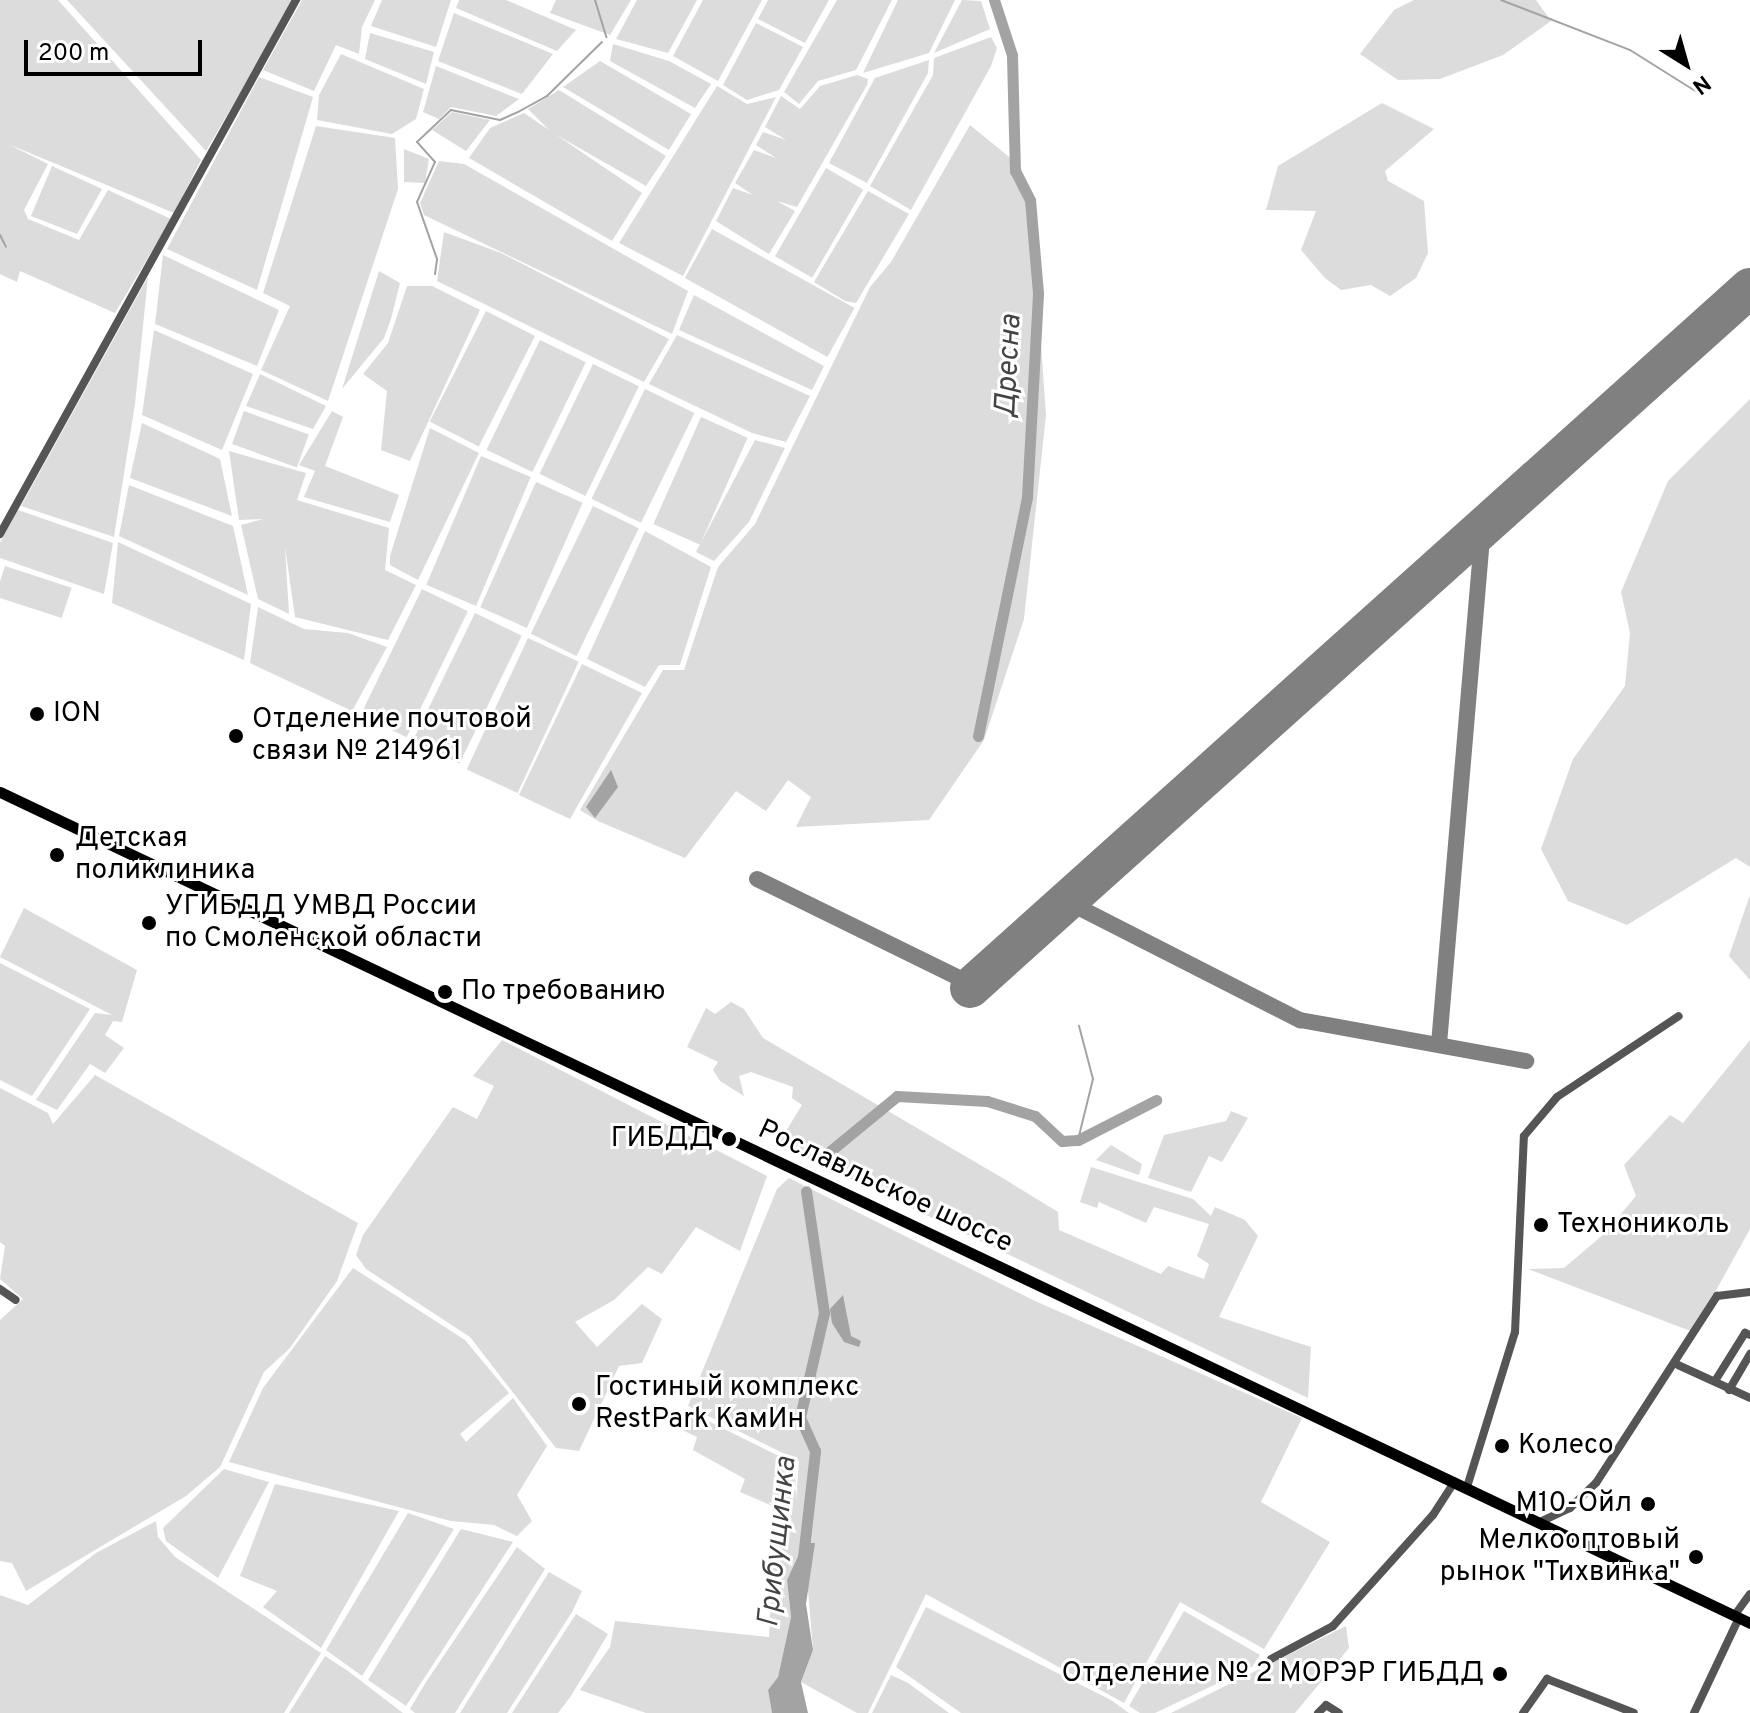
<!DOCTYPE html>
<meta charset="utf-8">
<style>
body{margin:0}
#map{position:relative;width:1750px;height:1713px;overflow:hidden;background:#fff;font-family:Overpass,sans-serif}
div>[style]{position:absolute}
.green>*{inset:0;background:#dcdcdc;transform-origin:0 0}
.water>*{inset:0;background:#a3a3a3}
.stream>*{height:2px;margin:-1px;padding:0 1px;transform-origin:1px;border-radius:1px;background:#a3a3a3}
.river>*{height:11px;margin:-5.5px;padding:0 5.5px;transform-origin:5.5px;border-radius:5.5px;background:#a3a3a3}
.taxiway>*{height:16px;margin:-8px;padding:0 8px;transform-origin:8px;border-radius:8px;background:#808080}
.runway>*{height:40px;margin:-20px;padding:0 20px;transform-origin:20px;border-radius:20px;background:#808080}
.minor>*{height:8px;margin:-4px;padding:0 4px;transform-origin:4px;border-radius:4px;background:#555}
.major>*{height:11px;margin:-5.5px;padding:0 5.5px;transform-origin:5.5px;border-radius:5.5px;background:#000}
.dots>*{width:22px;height:22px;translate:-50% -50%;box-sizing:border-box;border:4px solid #fff;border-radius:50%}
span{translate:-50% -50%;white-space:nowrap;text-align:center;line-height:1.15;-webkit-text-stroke:6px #fff;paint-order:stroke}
.poi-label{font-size:28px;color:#000}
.left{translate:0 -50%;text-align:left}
.right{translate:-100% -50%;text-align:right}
.street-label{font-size:28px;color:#000}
.water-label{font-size:30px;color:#444;font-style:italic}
.north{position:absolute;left:1646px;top:24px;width:80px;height:80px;-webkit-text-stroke:6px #fff;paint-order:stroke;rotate:143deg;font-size:22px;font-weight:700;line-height:32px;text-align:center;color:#000}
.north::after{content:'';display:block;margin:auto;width:28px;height:36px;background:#000;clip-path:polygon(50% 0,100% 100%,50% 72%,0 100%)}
.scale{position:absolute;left:24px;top:40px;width:178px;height:36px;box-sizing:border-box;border:4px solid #000;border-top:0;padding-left:10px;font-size:24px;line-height:28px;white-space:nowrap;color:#000;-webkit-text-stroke:6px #fff;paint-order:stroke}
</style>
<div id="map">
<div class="green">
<i style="clip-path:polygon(0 0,58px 0,201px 160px,174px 213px,8px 144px,48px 164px,24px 210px,28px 219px,79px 240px,108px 190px,171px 219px,115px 313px,20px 271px,17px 282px,0 274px)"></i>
<i style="clip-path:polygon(67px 0,294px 0,206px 151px)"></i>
<i style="clip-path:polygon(302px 0,375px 0,362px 27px,359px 54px,336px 45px,314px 91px,263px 70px)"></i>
<i style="clip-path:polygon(382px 0,451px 0,436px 47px,371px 26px)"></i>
<i style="clip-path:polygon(459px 0,506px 0,576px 30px,557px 51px,456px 8px)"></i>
<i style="clip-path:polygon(556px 0,631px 0,610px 35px,550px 13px)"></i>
<i style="clip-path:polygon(637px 0,697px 0,668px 53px,616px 39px)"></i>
<i style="clip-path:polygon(703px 0,762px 0,718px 81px,673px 56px)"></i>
<i style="clip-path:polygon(768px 0,829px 0,805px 43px,758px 19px)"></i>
<i style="clip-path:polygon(837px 0,892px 0,856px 70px,818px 81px,799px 104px,784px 92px)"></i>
<i style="clip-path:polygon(898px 0,955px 0,929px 53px,863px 73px)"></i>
<i style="clip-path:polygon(962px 0,981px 1px,990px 29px,934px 53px)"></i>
<i style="clip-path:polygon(1414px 0,1536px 0,1551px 21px,1503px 55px,1440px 79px,1398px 80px,1360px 54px,1394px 10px)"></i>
<i style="clip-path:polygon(454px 13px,553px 54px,522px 94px,438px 61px)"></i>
<i style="clip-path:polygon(756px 23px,803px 47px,779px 90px,747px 100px,723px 85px)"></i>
<i style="clip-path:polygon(370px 33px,434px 52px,426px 84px,365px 59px)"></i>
<i style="clip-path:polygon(991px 37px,997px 48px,991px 66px,911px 210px,870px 186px,933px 75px,934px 58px)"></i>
<i style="clip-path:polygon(613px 44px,669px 61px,711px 84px,695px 108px,610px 61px)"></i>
<i style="clip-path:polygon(341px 54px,424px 89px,416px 119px,392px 134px,317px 120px,319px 95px)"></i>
<i style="clip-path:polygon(929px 60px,928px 73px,867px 183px,829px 163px,875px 78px)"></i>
<i style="clip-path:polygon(600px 61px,691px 114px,669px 150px,563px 87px)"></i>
<i style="clip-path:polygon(436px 66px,519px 99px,496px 116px,451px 107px,439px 119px,423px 112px)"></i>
<i style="clip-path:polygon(857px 75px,868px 79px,867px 85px,797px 207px,777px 201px,795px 211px,769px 254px,716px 221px,733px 188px,753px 195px,735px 183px,754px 150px,776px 158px,756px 145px,763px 132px,786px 140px,765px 127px,781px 96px,800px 109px,820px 86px)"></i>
<i style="clip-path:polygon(259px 77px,313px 97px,257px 290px,167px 249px)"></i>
<i style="clip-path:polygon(717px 86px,747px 104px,776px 97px,683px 276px,619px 243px)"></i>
<i style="clip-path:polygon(559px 90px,666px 156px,646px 186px,551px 132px,528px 109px)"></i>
<i style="clip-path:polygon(1382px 103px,1434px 129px,1385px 171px,1388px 181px,1424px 201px,1428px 253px,1416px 278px,1390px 296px,1371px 285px,1341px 290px,1325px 278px,1301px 250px,1316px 211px,1266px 210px,1278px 166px)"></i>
<i style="clip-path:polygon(452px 112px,490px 120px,466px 151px,432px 130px)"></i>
<i style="clip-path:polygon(524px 113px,642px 193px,612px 241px,469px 158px,490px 128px)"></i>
<i style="clip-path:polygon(970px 125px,1019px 165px,1034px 246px,1046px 415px,1024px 619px,984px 740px,929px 820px,796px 827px,811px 797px,788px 780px,766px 811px,736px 791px,685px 858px,598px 821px,580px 810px,663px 670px,684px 670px,718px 567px,755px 524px,870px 287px,891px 262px)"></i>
<i style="clip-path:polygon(316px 126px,395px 138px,398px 189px,328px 401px,261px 370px,290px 306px,263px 293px)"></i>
<i style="clip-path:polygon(404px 149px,429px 159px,425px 183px,404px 182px)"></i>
<i style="clip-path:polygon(439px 161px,464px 164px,688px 291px,672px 334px,424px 215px,420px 203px)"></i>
<i style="clip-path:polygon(52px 166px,102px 189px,77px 234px,31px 216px)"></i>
<i style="left:826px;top:168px;width:43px;height:102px;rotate:30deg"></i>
<i style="clip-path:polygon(868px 191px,909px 214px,856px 303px,845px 301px,814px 282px)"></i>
<i style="left:712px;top:229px;width:163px;height:56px;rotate:29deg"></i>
<i style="clip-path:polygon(444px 232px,501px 253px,669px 339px,644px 382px,437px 281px)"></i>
<i style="clip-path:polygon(163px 255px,279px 310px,257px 366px,155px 324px)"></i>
<i style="clip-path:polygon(379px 271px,400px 283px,391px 319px,384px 338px,342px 389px)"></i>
<i style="clip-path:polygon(148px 277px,135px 404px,114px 537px,21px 506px)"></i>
<i style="clip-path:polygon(407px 286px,432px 286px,480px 310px,410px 461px,381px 450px,387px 391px,363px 374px,388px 343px)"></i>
<i style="clip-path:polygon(694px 295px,824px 366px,812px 390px,679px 330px)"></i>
<i style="left:486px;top:311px;width:55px;height:124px;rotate:27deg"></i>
<i style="clip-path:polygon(154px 330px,253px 374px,222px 450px,142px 415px)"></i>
<i style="clip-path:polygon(677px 335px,810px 396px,786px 442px,752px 433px,649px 384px)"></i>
<i style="left:540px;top:340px;width:51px;height:122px;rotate:26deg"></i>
<i style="left:593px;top:364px;width:51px;height:122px;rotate:26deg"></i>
<i style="clip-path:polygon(260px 374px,326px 406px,313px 429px,246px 406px)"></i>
<i style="left:645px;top:389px;width:55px;height:122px;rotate:26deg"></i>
<i style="clip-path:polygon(1750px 399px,1750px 867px,1736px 858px,1627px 925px,1568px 901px,1541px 849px,1573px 759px,1625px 686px,1630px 633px,1621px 592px,1668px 481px)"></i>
<i style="left:244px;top:411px;width:69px;height:35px;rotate:20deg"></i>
<i style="clip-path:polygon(332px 411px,343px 417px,325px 466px,399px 495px,390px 522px,304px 497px,315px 471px,299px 465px)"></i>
<i style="left:701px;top:417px;width:51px;height:117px;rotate:24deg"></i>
<i style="clip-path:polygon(142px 423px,220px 459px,232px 516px,130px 478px)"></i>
<i style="clip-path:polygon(430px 428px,479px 453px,418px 580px,390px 565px,390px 556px)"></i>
<i style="clip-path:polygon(755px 440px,785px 448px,749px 522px,714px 561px,696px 552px)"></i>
<i style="clip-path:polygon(229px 451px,306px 473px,297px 500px,389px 528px,385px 570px,416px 585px,388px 640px,295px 617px,285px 547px,289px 614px,258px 599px,241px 525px,263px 519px,239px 520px)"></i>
<i style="left:481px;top:456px;width:54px;height:140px;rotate:23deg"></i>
<i style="left:536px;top:482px;width:51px;height:137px;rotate:24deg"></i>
<i style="clip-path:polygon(129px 485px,233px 526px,248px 595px,119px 536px)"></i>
<i style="left:593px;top:506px;width:51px;height:142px;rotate:26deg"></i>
<i style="clip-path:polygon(18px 510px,113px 543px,104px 594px,0 558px,0 543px)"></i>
<i style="clip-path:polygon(645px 531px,711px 567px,680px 665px,659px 665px,645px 687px,587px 659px)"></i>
<i style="clip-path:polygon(118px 542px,251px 604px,244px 660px,112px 603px)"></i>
<i style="left:5px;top:566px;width:70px;height:32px;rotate:18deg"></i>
<i style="left:422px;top:589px;width:51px;height:140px;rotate:26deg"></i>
<i style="clip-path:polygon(258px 607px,304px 629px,348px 633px,387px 647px,352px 711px,250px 663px)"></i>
<i style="left:475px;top:613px;width:52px;height:142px;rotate:26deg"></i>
<i style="left:528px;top:638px;width:56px;height:145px;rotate:25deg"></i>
<i style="clip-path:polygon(582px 664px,642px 693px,570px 819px,519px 795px)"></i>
<i style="clip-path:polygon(1750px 895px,1750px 980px,1729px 956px)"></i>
<i style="clip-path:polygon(24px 908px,137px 970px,122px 1022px,113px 1021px,105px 1035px,124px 1048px,105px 1073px,90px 1064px,57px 1110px,36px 1100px,95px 1013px,112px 1015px,0 957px)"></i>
<i style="clip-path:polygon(0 963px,90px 1009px,32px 1096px,0 1080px)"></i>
<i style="clip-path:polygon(731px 1002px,744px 1009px,763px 1038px,1006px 1180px,1058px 1212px,1059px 1230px,1103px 1249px,1161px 1274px,1168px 1266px,1204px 1279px,1209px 1264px,1197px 1256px,1209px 1224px,1154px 1207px,1146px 1223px,1099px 1202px,1097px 1208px,1080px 1202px,1091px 1167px,1193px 1199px,1211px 1216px,1215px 1207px,1245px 1220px,1258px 1236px,1219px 1317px,1311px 1347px,1308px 1398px,778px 1144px,802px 1105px,792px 1098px,793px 1087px,751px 1072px,739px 1076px,744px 1096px,720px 1081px,713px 1070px,718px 1062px,687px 1047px,706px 1008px,715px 1014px)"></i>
<i style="clip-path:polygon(502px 1040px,767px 1176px,740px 1251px,696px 1227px,662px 1274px,648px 1267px,614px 1300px,575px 1322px,597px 1347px,642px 1304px,662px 1319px,642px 1363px,619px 1366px,579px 1451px,556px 1448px,470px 1337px,366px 1269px,356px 1255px,363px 1235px,453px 1107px,477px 1119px,494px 1086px,473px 1076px)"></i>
<i style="clip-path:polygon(1750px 1040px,1750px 1229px,1693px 1332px,1528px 1269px,1564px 1268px,1604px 1234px,1636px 1196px,1624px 1165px,1670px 1115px,1683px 1123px)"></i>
<i style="clip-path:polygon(95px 1075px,358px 1223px,337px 1281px,290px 1348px,264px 1372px,220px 1467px,186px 1496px,26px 1591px,12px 1563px,0 1561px,0 1320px,23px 1299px,0 1279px,5px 1246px,0 1242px,0 1088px,48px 1113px,53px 1124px)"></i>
<i style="clip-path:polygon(1231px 1111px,1248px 1118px,1222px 1162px,1209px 1156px,1191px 1192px,1148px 1178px,1164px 1135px,1226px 1121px)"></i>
<i style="clip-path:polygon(1111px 1145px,1142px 1164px,1139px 1175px,1096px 1160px)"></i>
<i style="clip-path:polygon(789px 1178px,1035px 1301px,1302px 1418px,1261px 1502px,1330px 1542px,1264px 1649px,1180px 1602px,1124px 1703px,926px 1594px,868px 1713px,857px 1713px,801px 1682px,813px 1650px,804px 1543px,787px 1580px,791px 1617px,778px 1677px,768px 1690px,772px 1713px,646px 1713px,580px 1690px,610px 1647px,615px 1621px,769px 1637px,773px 1560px,791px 1514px,740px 1492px,745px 1479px,693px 1450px,697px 1437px,678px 1428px,686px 1410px,795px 1464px,796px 1501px,799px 1461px,688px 1406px,777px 1189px)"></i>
<i style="clip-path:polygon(353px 1268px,465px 1340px,509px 1393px,460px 1434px,466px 1442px,513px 1398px,547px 1446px,517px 1495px,532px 1521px,517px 1536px,494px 1525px,451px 1521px,229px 1462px,263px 1388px)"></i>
<i style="clip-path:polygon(224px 1469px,269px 1482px,218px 1578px,166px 1541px,163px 1528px)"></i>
<i style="clip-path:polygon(275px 1484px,399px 1511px,321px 1648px,263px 1607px,277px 1591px,240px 1576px)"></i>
<i style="clip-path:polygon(408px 1513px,454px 1529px,362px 1676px,326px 1650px)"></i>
<i style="clip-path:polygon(156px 1521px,158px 1537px,175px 1557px,321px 1653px,284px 1713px,0 1713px,0 1595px,28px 1605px,96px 1553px)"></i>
<i style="clip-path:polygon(461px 1529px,513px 1542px,406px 1706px,368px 1680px)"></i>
<i style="clip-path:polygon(517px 1547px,545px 1569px,526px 1599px,455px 1713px,415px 1713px,410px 1709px,426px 1682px)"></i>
<i style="clip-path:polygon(549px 1572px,582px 1591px,572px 1612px,507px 1713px,460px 1713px)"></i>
<i style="clip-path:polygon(926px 1607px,1111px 1700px,1129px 1713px,961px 1713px,896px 1667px)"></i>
<i style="clip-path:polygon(1184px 1611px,1260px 1655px,1252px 1667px,1155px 1713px,1140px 1713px,1129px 1706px)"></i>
<i style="clip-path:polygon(576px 1614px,608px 1634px,571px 1696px,558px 1713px,512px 1713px)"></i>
<i style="clip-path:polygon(1346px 1626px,1349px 1648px,1295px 1713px,1171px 1713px)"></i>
<i style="clip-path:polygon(325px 1656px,348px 1671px,403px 1713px,289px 1713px)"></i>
<i style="clip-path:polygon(891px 1675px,908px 1683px,949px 1713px,872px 1713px)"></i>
</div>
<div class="water">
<i style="clip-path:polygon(611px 770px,618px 787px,595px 818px,586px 807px)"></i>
<i style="clip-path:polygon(843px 1295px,851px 1336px,861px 1341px,859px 1347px,844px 1342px,832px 1323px,830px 1309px)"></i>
<i style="clip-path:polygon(804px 1543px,815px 1543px,806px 1604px,813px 1650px,801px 1682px,808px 1713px,772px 1713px,768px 1690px,778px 1677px,791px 1617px,787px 1580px)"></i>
</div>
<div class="stream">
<i style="left:595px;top:0;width:39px;rotate:73deg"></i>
<i style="left:1501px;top:0;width:138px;rotate:21.2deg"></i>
<i style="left:1630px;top:50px;width:79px;rotate:32.1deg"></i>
<i style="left:0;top:235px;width:13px;rotate:63deg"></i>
<i style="left:435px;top:274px;width:15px;rotate:-82deg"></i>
<i style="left:437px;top:259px;width:60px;rotate:-109.3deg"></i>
<i style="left:417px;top:202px;width:44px;rotate:-65.8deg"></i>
<i style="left:435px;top:162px;width:27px;rotate:-132deg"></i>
<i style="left:417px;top:142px;width:47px;rotate:-43.3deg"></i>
<i style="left:451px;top:110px;width:50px;rotate:11.5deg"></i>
<i style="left:500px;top:120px;width:20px;rotate:-24deg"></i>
<i style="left:518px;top:112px;width:33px;rotate:-29deg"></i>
<i style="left:547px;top:96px;width:77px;rotate:-44.5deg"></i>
<i style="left:1078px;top:1140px;width:63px;rotate:-76.2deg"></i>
<i style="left:1093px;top:1079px;width:55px;rotate:-104.8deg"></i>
</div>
<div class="river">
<i style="left:978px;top:736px;width:244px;rotate:-78.4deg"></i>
<i style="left:1027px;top:497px;width:204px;rotate:-86.9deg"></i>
<i style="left:1038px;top:293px;width:93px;rotate:-94.9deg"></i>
<i style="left:1030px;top:200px;width:33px;rotate:-117deg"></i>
<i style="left:1015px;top:171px;width:116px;rotate:-91.5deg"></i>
<i style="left:1012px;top:55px;width:58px;rotate:-108.1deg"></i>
<i style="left:823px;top:1157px;width:96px;rotate:-39.5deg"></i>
<i style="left:897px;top:1096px;width:90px;rotate:3.2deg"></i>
<i style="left:987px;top:1101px;width:50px;rotate:17.4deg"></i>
<i style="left:1035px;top:1116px;width:37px;rotate:43deg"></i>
<i style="left:1062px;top:1141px;width:16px;rotate:-4deg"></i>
<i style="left:1078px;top:1140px;width:88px;rotate:-27.1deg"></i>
<i style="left:803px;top:1557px;width:107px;rotate:-83.5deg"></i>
<i style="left:815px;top:1451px;width:37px;rotate:-114deg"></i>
<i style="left:800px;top:1417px;width:107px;rotate:-77deg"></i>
<i style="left:824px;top:1313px;width:123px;rotate:-98.4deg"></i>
</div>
<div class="taxiway">
<i style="left:757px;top:879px;width:241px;rotate:26.1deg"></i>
<i style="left:1066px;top:901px;width:263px;rotate:27deg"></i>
<i style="left:1300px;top:1020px;width:230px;rotate:10.3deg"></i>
<i style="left:1439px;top:1044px;width:519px;rotate:-85.14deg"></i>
</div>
<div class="runway">
<i style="left:970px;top:988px;width:1048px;rotate:-41.91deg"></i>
</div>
<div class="minor">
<i style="left:0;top:534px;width:611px;rotate:-61deg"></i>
<i style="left:0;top:1289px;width:19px;rotate:35deg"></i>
<i style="left:1678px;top:1365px;width:79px;rotate:24.6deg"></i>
<i style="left:1715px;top:1381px;width:57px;rotate:-58deg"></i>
<i style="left:1745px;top:1333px;width:5px;rotate:22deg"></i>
<i style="left:1729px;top:1390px;width:42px;rotate:-59.7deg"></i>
<i style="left:1467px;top:1487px;width:162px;rotate:-72.8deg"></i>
<i style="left:1515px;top:1332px;width:196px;rotate:-87.4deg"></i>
<i style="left:1524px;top:1136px;width:51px;rotate:-49.8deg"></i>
<i style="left:1557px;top:1097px;width:146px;rotate:-33.6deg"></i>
<i style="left:1542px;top:1521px;width:31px;rotate:-25deg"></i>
<i style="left:1570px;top:1508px;width:36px;rotate:-44deg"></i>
<i style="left:1596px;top:1483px;width:223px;rotate:-57.1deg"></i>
<i style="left:1717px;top:1296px;width:33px;rotate:-7deg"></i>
<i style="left:1734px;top:1616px;width:27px;rotate:-54deg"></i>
<i style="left:1271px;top:1659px;width:70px;rotate:-28deg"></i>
<i style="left:1333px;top:1626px;width:149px;rotate:-48deg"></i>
<i style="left:1433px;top:1515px;width:40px;rotate:-57.1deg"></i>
<i style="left:1318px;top:1713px;width:11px;rotate:-45deg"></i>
<i style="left:1326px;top:1705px;width:15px;rotate:32deg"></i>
<i style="left:1523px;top:1713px;width:42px;rotate:-54.8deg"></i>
<i style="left:1547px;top:1679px;width:93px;rotate:21.3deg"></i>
<i style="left:1694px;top:1713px;width:105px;rotate:-64.7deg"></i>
</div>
<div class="major">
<i style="left:0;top:792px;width:1937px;rotate:25.4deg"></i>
</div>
<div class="dots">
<i style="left:37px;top:714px;background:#000"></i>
<i style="left:236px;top:736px;background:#000"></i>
<i style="left:57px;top:855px;background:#000"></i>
<i style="left:149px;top:923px;background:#000"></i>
<i style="left:445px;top:992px;background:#000"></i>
<i style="left:729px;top:1139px;background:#000"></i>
<i style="left:1541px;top:1225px;background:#000"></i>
<i style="left:579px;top:1404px;background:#000"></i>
<i style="left:1502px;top:1446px;background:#000"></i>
<i style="left:1648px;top:1504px;background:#000"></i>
<i style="left:1696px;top:1557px;background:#000"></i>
<i style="left:1500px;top:1674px;background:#000"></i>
</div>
<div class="poi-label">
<span class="left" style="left:53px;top:714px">ION</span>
<span class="left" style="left:252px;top:736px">Отделение почтовой<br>связи № 214961</span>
<span class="left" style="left:75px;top:855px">Детская<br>поликлиника</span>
<span class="left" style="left:165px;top:923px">УГИБДД УМВД России<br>по Смоленской области</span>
<span class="left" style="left:461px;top:992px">По требованию</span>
<span class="right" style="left:713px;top:1139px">ГИБДД</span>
<span class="left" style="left:1557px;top:1225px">Технониколь</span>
<span class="left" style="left:595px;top:1404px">Гостиный комплекс<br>RestPark КамИн</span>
<span class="left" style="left:1518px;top:1446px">Колесо</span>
<span class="right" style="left:1632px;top:1504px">М10-Ойл</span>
<span class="right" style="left:1680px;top:1557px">Мелкооптовый<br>рынок "Тихвинка"</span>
<span class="right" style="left:1484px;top:1674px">Отделение № 2 МОРЭР ГИБДД</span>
</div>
<div class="street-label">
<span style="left:885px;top:1187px;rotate:25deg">Рославльское шоссе</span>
</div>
<div class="water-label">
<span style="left:1010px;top:366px;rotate:-87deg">Дресна</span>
<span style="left:779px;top:1542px;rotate:-84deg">Грибущинка</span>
</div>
<div class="north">N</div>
<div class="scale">200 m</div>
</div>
